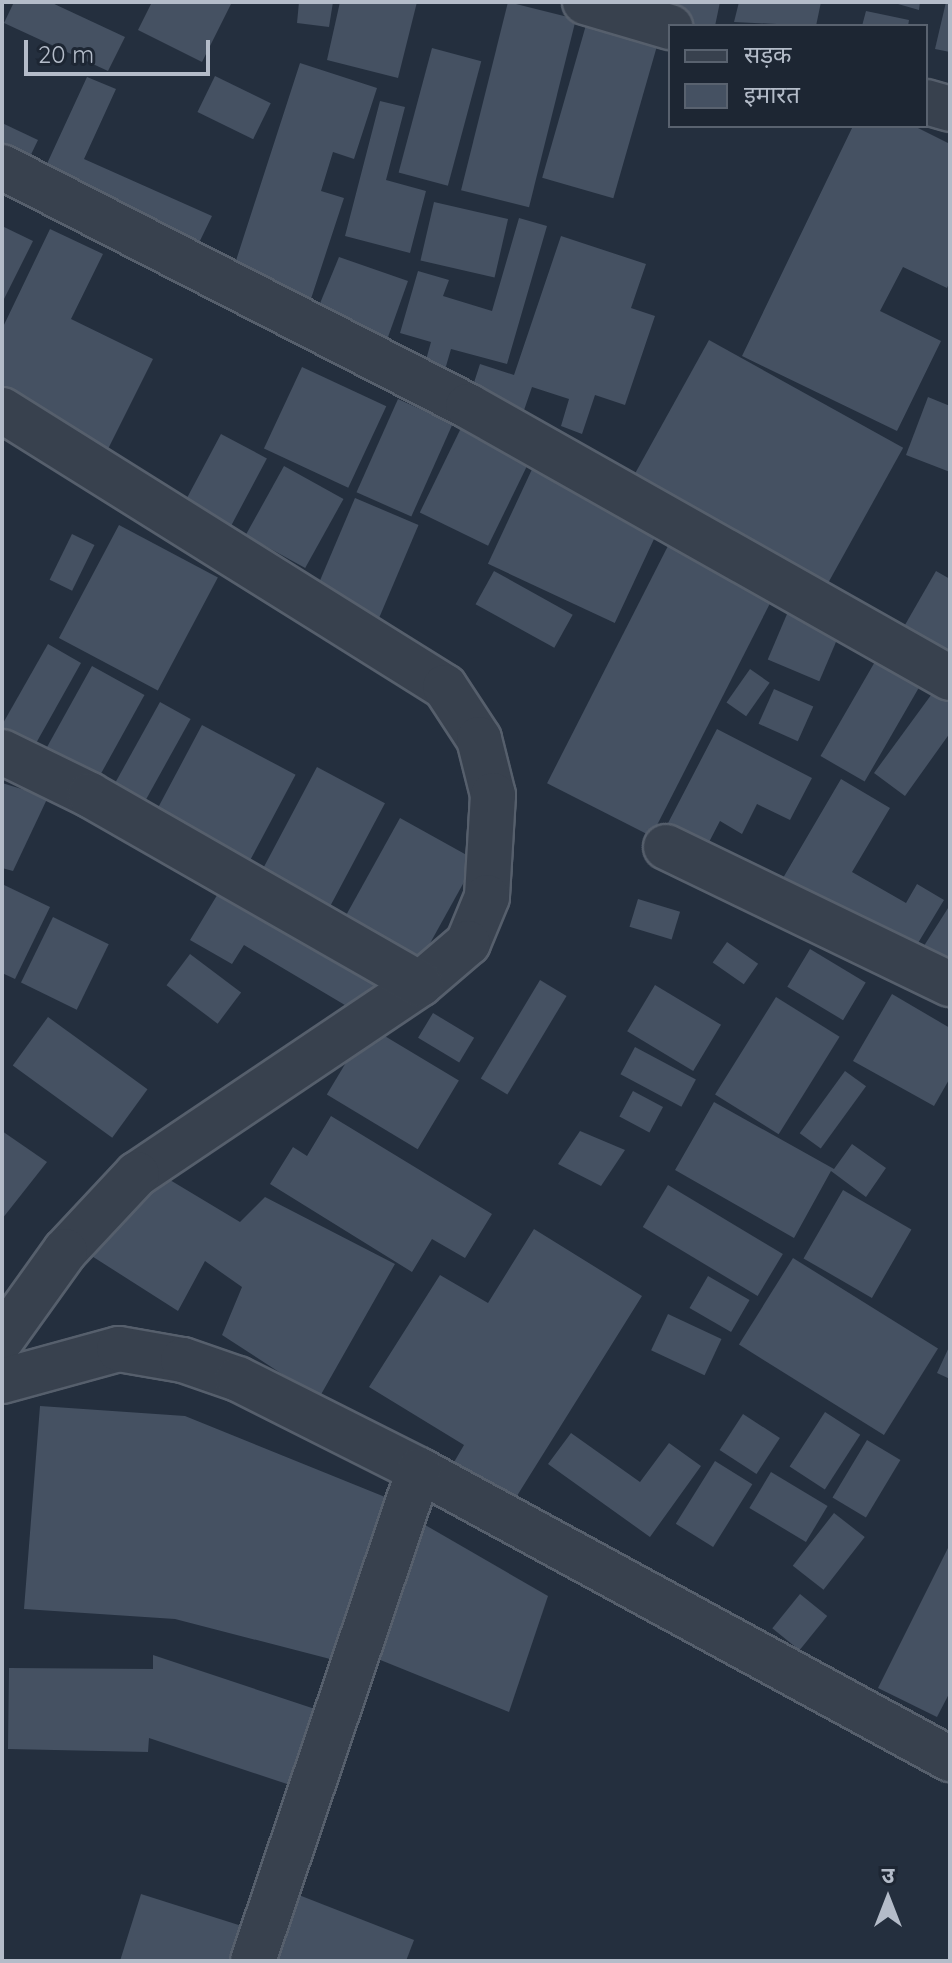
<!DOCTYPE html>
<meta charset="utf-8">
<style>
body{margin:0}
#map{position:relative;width:952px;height:1963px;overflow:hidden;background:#242f3e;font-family:Quicksand,"Noto Sans Devanagari",sans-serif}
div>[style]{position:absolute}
.building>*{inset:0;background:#455162;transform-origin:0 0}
.roads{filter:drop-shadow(2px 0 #565f6c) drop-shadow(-2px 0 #565f6c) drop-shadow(0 2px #565f6c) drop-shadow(0 -2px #565f6c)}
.street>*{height:44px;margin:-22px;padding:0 22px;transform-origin:22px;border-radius:22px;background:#38414e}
span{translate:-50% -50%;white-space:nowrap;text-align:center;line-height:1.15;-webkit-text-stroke:8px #1d2633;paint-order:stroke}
.frame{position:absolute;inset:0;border:4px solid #b4bcc9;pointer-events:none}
.legend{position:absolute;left:668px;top:24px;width:260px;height:104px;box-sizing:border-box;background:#1d2633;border:2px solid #59626f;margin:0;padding:10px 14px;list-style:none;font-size:24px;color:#b4bcc9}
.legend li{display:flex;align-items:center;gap:16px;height:40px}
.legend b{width:40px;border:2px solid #59626f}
.north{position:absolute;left:848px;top:1859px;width:80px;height:80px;-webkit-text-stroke:6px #1d2633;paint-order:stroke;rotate:0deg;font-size:22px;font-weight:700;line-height:32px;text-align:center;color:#b4bcc9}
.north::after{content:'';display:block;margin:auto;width:28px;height:36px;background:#b4bcc9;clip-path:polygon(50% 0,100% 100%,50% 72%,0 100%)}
.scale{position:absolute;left:24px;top:40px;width:186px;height:36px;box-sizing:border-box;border:4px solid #b4bcc9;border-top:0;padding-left:10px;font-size:24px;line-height:28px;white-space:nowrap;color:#b4bcc9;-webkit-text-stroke:6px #1d2633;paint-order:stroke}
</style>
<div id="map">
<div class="building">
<i style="clip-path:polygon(14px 2px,50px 2px,125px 37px,108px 71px,4px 23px)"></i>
<i style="clip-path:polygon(152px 2px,232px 2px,202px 62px,138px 30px)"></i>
<i style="clip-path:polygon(299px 2px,333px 2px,329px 27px,297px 23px)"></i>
<i style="clip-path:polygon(340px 2px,417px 2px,398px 78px,327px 60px)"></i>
<i style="left:508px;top:2px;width:70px;height:194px;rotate:14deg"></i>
<i style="clip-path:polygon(666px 2px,720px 2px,715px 26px,694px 26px,663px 16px)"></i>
<i style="clip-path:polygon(739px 2px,821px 2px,816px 26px,734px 22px)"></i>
<i style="clip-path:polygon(891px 2px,920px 2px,919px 10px)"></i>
<i style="clip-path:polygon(946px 2px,950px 2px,950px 52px,935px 49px)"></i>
<i style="clip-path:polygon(866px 11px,909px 20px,908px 26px,862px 26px)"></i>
<i style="left:586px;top:25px;width:74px;height:159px;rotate:16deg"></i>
<i style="left:432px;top:48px;width:51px;height:129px;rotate:15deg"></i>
<i style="clip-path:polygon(300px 63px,377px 88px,354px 159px,333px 152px,321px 191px,344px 198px,309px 305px,230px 279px)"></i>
<i style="left:215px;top:76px;width:62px;height:40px;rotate:26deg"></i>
<i style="clip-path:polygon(87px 77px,116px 89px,84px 159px,212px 216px,195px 251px,39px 181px)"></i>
<i style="clip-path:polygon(380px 101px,405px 107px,386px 180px,426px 191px,410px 253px,345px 236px)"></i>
<i style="clip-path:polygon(2px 123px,38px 140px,25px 167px,2px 156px)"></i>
<i style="clip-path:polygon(853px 126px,914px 126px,950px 144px,950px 281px,947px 288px,903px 267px,880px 311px,941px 341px,897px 431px,742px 356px)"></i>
<i style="left:434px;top:202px;width:76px;height:60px;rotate:13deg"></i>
<i style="clip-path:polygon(519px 218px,547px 226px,507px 364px,451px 349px,442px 380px,422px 374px,431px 342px,400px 333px,418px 271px,449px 280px,443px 296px,492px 311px)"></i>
<i style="clip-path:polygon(2px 226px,33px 241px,2px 303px)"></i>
<i style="clip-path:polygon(50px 229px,103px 254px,71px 319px,153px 359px,99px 467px,2px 405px,2px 329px)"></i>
<i style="clip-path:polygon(561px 236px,646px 264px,631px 308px,655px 316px,625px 405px,595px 395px,582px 434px,561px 426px,569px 399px,532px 387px,521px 419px,468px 401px,480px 364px,514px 375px)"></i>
<i style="clip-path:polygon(339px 257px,408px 281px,383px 351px,314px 318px)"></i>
<i style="left:709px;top:340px;width:222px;height:164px;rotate:29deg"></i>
<i style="left:302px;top:367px;width:93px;height:90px;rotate:25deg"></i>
<i style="clip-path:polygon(928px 397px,950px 406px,950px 472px,906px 455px)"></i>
<i style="left:398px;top:399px;width:60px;height:102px;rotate:24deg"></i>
<i style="left:461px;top:428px;width:76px;height:94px;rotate:26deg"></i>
<i style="left:221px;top:434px;width:52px;height:92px;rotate:28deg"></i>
<i style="left:534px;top:465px;width:140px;height:109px;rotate:25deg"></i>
<i style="left:284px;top:466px;width:68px;height:79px;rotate:29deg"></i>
<i style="left:355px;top:498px;width:69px;height:104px;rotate:23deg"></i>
<i style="left:119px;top:525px;width:112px;height:128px;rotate:28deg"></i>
<i style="left:72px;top:534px;width:25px;height:51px;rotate:26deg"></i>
<i style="left:671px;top:540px;width:117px;height:273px;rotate:27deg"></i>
<i style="left:494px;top:571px;width:90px;height:38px;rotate:29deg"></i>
<i style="clip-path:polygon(936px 571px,950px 579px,950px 676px,894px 644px)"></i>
<i style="left:790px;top:607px;width:56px;height:57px;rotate:23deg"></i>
<i style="clip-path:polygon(48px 644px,81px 663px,30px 754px,2px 738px,2px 725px)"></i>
<i style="left:880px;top:653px;width:51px;height:119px;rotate:30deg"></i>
<i style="left:92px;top:666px;width:60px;height:103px;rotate:29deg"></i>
<i style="left:750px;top:669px;width:24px;height:41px;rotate:35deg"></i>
<i style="left:774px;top:689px;width:43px;height:38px;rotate:24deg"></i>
<i style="clip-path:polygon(934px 691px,950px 703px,950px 733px,905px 796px,874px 773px)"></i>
<i style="left:160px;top:702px;width:35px;height:100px;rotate:29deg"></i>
<i style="left:202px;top:725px;width:106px;height:115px;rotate:28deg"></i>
<i style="clip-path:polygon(717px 729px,812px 778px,790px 820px,757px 804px,742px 834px,720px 821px,707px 846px,667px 825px)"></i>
<i style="left:317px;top:767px;width:77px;height:131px;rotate:28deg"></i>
<i style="clip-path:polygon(841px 779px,890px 808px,852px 872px,906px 903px,917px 884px,944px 900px,912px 953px,783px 878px)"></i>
<i style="clip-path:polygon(2px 783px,48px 797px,13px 871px,2px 868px)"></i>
<i style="left:400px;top:818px;width:87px;height:123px;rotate:29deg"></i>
<i style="clip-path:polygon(2px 884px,50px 907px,15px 979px,2px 973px)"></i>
<i style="clip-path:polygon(222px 887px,381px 981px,360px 1014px,244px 945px,232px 964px,190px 940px)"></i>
<i style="left:638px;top:899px;width:44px;height:29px;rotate:17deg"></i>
<i style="clip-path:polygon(950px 905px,950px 966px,922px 949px)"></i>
<i style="left:53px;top:917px;width:62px;height:73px;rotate:26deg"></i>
<i style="left:727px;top:942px;width:38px;height:25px;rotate:35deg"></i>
<i style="left:810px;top:949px;width:65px;height:44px;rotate:31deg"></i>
<i style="left:190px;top:954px;width:64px;height:39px;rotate:37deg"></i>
<i style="left:540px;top:980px;width:31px;height:115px;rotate:31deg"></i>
<i style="left:655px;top:985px;width:77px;height:54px;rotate:31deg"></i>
<i style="clip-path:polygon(892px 994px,950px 1028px,950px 1078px,934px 1106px,853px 1061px)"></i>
<i style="left:776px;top:997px;width:75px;height:115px;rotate:32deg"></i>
<i style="left:433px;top:1013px;width:48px;height:29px;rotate:31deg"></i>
<i style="left:48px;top:1017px;width:123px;height:60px;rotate:36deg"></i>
<i style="left:368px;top:1026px;width:106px;height:80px;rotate:31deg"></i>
<i style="left:635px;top:1047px;width:69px;height:31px;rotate:28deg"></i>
<i style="left:845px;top:1071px;width:26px;height:77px;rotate:36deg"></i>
<i style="left:633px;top:1091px;width:34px;height:29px;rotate:28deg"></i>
<i style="clip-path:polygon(714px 1102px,834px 1169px,852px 1144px,886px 1168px,866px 1197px,831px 1171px,794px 1238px,675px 1170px)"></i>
<i style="clip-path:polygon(331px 1116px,492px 1214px,465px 1258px,432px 1239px,412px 1272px,270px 1184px,293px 1147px,307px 1156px)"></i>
<i style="clip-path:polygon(2px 1131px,47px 1162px,2px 1219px)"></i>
<i style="clip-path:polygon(580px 1131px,625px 1150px,601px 1186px,558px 1164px)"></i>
<i style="clip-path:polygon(165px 1177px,240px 1222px,265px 1197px,395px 1264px,319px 1398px,222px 1335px,242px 1287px,205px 1261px,178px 1311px,87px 1253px)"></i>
<i style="left:668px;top:1185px;width:134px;height:49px;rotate:31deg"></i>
<i style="left:843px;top:1190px;width:79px;height:79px;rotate:30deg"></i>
<i style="clip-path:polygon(534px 1229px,642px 1296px,510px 1507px,450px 1469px,464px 1445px,369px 1387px,440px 1275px,488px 1303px)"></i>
<i style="left:793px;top:1258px;width:171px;height:102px;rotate:32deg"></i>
<i style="left:708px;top:1276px;width:48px;height:37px;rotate:30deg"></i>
<i style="left:668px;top:1314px;width:59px;height:40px;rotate:25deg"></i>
<i style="clip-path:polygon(950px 1345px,950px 1379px,937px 1373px)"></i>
<i style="clip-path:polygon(40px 1406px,185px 1416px,390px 1499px,334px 1660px,175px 1619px,24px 1609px)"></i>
<i style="left:825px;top:1412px;width:42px;height:65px;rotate:33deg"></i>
<i style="left:743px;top:1414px;width:44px;height:43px;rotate:33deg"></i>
<i style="clip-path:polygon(571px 1433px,640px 1482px,669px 1443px,701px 1466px,650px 1537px,548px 1464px)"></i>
<i style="left:867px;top:1440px;width:39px;height:67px;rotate:31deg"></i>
<i style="left:715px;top:1461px;width:44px;height:74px;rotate:32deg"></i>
<i style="left:771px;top:1472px;width:66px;height:42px;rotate:31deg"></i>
<i style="left:834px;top:1513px;width:39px;height:67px;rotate:38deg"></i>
<i style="clip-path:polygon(420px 1522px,548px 1596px,509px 1712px,368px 1655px)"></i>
<i style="clip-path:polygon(950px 1544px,950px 1692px,937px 1717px,878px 1688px)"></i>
<i style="left:800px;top:1594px;width:35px;height:44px;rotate:39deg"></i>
<i style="clip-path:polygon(153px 1655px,321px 1711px,293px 1786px,149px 1738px,148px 1752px,8px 1749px,9px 1668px,153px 1669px)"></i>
<i style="clip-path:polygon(286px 1890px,414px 1940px,406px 1961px,258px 1961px)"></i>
<i style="clip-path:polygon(141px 1894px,245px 1927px,235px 1961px,120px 1961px)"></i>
</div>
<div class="roads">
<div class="street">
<i style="left:585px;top:2px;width:89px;rotate:16.4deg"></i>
<i style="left:926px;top:102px;width:25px;rotate:16deg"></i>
<i style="left:2px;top:167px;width:524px;rotate:27.15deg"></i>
<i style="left:468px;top:406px;width:553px;rotate:29.44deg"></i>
<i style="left:2px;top:410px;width:522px;rotate:32.02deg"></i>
<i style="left:445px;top:687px;width:62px;rotate:56.8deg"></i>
<i style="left:479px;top:739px;width:58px;rotate:76deg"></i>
<i style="left:493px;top:795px;width:102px;rotate:93.4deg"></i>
<i style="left:487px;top:897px;width:50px;rotate:112.4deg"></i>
<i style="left:468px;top:943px;width:63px;rotate:139.5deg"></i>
<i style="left:420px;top:984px;width:341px;rotate:146.1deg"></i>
<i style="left:137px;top:1174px;width:105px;rotate:133.1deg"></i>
<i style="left:65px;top:1251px;width:108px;rotate:125.6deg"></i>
<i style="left:2px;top:752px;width:98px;rotate:26deg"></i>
<i style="left:90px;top:795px;width:380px;rotate:29.8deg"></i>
<i style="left:666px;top:847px;width:315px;rotate:25.8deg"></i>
<i style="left:2px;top:1381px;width:121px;rotate:-15.3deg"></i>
<i style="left:119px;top:1349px;width:65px;rotate:9.8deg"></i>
<i style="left:183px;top:1360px;width:58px;rotate:19.1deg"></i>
<i style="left:238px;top:1379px;width:203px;rotate:26.7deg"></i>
<i style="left:419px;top:1470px;width:605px;rotate:28.56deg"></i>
<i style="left:253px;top:1961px;width:518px;rotate:-71.32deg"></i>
</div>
</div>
<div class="frame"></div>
<ul class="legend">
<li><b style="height:10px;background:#38414e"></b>सड़क</li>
<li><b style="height:22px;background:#455162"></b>इमारत</li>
</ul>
<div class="north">उ</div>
<div class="scale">20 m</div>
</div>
